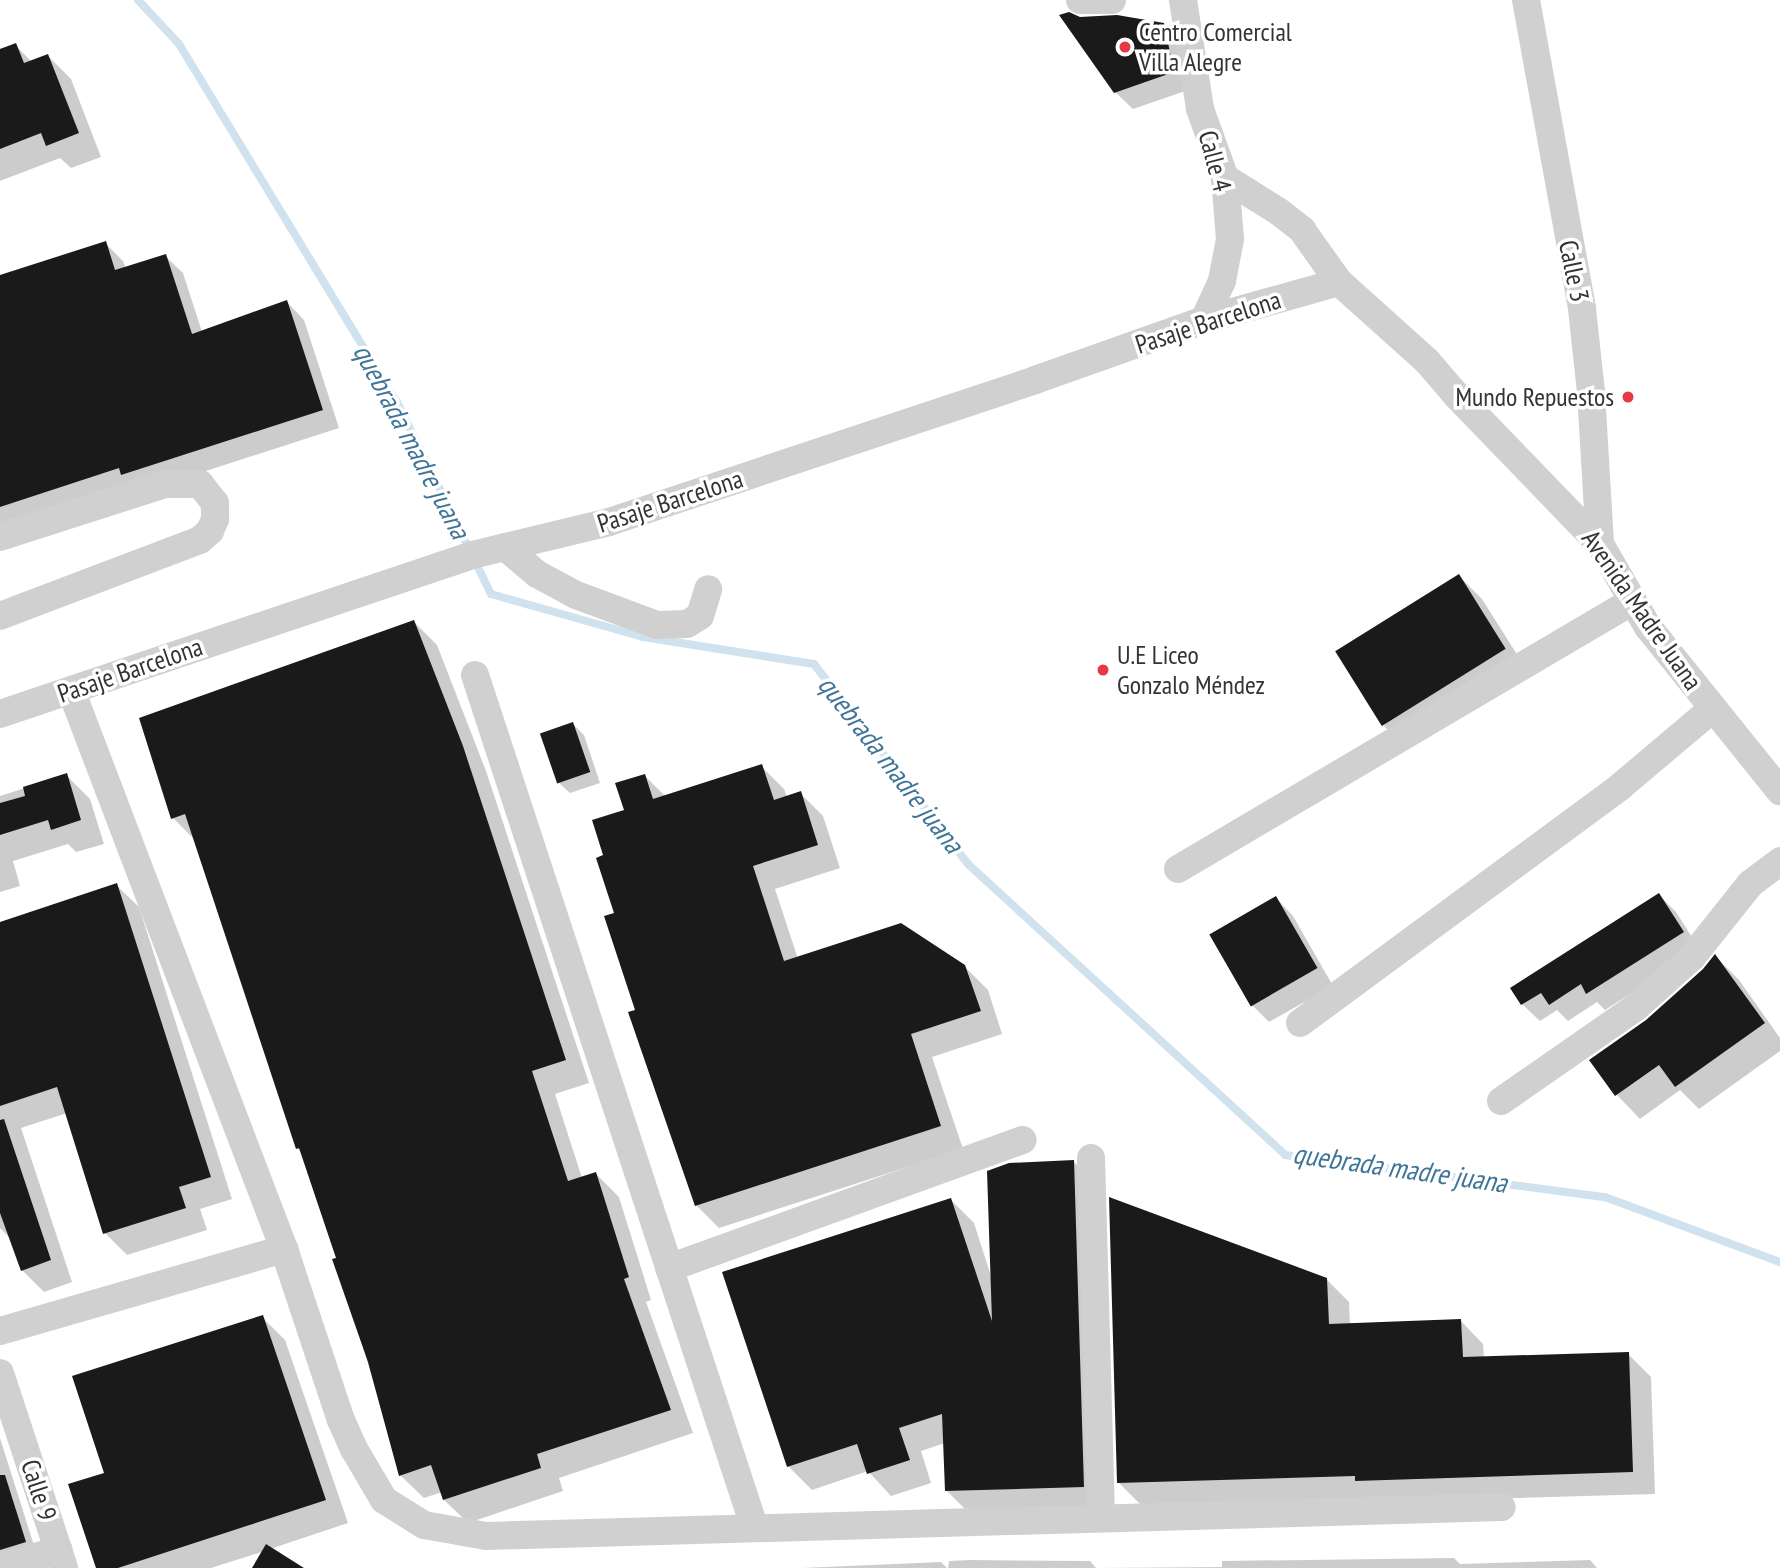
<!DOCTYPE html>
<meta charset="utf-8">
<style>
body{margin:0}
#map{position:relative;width:1780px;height:1568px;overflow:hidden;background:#fff;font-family:"PT Sans Narrow",sans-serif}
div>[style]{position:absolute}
.shadow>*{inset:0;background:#0003}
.stream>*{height:8px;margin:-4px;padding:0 4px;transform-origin:4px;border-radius:4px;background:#cfe2ee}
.building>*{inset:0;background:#1a1a1a;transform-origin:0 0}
.minor>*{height:28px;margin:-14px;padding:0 14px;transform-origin:14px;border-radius:14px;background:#d0d0d0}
.dots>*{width:19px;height:19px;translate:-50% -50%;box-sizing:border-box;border:4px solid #fff;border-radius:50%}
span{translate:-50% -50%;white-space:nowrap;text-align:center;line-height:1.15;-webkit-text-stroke:7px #fff;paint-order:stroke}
.poi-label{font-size:26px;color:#333}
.left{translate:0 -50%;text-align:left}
.right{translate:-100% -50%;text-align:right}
.street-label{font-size:26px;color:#333}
.water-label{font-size:28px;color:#3f7597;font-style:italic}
</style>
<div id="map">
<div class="shadow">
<i style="clip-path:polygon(1163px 25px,1181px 43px,1191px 89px,1133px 109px,1115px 92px)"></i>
<i style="clip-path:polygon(15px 45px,32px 62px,48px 56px,71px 79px,101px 157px,71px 168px,60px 158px,0 181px,0 49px)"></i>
<i style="clip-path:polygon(105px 243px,123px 261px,126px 269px,165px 256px,183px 273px,202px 332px,287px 302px,304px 320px,339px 428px,141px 492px,0 530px,0 277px)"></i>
<i style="clip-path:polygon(1459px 576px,1482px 599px,1528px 672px,1407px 749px,1384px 726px)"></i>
<i style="clip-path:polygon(414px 622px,437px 645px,486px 771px,589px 1083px,555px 1094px,582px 1178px,596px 1174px,619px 1197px,651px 1300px,646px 1302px,693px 1433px,559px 1478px,563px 1491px,468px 1523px,444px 1500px,442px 1492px,424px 1498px,400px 1475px,338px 1259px,302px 1153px,297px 1148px,196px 841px,173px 818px)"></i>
<i style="clip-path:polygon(573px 724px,584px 735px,600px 783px,570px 793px,558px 782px)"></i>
<i style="clip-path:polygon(761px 766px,784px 789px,787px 797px,800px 793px,823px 816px,840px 868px,775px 889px,798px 959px,964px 966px,988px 990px,1002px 1034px,932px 1057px,963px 1149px,719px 1228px,696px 1205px,637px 1011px,616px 914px,626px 811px,645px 776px,666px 797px)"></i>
<i style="clip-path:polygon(66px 775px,90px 799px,104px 844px,76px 852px,68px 844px,13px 861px,20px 886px,0 892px,0 796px)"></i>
<i style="clip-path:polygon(116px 885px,139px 907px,232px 1199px,200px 1209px,207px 1230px,127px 1255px,105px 1233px,67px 1113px,21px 1128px,72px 1282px,44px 1292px,22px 1270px,11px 1239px,0 1228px,0 924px)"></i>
<i style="clip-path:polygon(1659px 895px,1676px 912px,1700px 950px,1605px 1010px,1597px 1002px,1568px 1021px,1557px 1010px,1540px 1021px,1522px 1004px)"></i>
<i style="clip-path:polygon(1276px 898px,1293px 916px,1333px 986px,1269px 1022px,1252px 1005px)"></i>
<i style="clip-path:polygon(1716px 957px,1739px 980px,1780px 1038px,1780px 1051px,1699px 1109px,1680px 1090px,1640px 1119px,1617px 1095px,1592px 1060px,1647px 1022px)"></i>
<i style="clip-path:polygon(1074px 1162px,1097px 1185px,1106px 1510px,969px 1513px,946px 1490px,945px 1443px,921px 1451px,931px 1483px,891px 1496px,868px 1471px,812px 1490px,789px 1467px,725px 1273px,951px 1200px,974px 1223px,991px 1276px)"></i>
<i style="clip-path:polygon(1326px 1279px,1349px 1302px,1350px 1325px,1461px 1321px,1483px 1344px,1484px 1358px,1628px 1354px,1651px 1377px,1655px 1494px,1379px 1502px,1141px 1505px,1118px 1482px)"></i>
<i style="clip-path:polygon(262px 1317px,285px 1340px,348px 1523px,270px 1549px,301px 1568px,254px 1568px,265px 1551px,211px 1568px,98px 1568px,106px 1474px)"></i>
<i style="clip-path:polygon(0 1438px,37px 1555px,0 1568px)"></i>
<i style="clip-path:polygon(1454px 1558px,1460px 1564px,1590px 1560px,1597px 1568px,948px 1568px,949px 1561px,970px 1560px,1090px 1561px,1096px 1568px,1222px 1567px,1222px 1561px)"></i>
<i style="clip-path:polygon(941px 1562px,947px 1568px,802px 1568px)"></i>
</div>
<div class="stream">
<i style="left:138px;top:0;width:60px;rotate:47deg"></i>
<i style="left:179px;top:44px;width:419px;rotate:58.7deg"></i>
<i style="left:397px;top:402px;width:214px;rotate:63.9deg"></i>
<i style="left:491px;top:594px;width:158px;rotate:15.8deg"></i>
<i style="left:643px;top:637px;width:173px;rotate:9deg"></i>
<i style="left:814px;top:664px;width:254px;rotate:52.4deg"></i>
<i style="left:969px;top:865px;width:429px;rotate:42.5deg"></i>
<i style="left:1285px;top:1155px;width:323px;rotate:7.5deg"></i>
<i style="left:1605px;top:1197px;width:187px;rotate:20.4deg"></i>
</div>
<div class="building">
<i style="clip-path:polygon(1069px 12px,1080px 17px,1117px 15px,1164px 23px,1174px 72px,1114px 93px,1059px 15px)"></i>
<i style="clip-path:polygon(16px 43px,24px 63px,48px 54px,79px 133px,46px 146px,41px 133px,0 149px,0 49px)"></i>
<i style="clip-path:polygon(106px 241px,115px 270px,166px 254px,192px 334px,287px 300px,323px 410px,121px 475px,119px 468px,0 507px,0 275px)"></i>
<i style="left:1459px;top:574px;width:88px;height:146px;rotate:58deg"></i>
<i style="clip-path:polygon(414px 620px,463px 746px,566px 1060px,532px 1071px,568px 1181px,596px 1172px,629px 1277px,624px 1279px,671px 1410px,537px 1454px,541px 1468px,443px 1500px,431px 1465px,399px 1476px,368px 1362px,332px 1259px,336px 1258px,299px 1148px,296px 1149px,185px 814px,171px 819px,139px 718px)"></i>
<i style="left:573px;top:722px;width:53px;height:35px;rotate:71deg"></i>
<i style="clip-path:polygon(762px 764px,774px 800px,801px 791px,818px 845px,753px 866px,784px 961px,901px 923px,965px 965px,981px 1011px,911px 1034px,941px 1126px,695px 1206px,628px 1012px,635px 1010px,604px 916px,614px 913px,596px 858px,603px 855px,592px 820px,624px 810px,615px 783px,645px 774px,653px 799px)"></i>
<i style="clip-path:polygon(67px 773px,81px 820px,51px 830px,48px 820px,0 835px,0 803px,25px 796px,23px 787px)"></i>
<i style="clip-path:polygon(117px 883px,211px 1177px,179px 1187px,186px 1208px,103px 1234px,57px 1087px,0 1106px,0 922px)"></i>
<i style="clip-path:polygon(1659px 893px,1684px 932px,1586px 994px,1581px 984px,1549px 1005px,1541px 993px,1521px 1005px,1510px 988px)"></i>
<i style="left:1276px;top:896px;width:83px;height:77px;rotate:60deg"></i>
<i style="clip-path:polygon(1715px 954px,1765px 1023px,1675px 1087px,1659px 1065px,1615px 1096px,1589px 1060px,1646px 1020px,1703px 969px)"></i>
<i style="clip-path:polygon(4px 1119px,51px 1260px,21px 1271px,0 1213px,0 1120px)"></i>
<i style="clip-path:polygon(1074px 1160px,1084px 1487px,945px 1491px,942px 1414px,899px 1428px,910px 1460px,867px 1474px,857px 1444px,787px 1467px,722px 1272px,951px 1198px,992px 1321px,987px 1171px,1009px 1163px)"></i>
<i style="clip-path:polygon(1109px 1197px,1327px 1278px,1329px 1324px,1461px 1319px,1463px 1357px,1629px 1352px,1633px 1472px,1355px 1481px,1355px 1476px,1117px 1483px)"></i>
<i style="clip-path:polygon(263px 1315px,326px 1500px,118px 1568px,96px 1568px,68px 1484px,104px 1473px,72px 1376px)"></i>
<i style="clip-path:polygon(0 1475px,5px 1475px,26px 1542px,0 1550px)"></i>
<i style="clip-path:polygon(266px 1544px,304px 1568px,252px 1568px)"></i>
</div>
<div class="minor">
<i style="left:1080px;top:0;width:32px"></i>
<i style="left:1183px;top:0;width:110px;rotate:81.1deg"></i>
<i style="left:1200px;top:109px;width:73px;rotate:70.1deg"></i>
<i style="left:1225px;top:178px;width:61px;rotate:85.3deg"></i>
<i style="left:1230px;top:239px;width:43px;rotate:100.8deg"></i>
<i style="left:1222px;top:281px;width:43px;rotate:114.8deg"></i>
<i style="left:1526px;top:0;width:314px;rotate:79.7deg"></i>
<i style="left:1582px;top:309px;width:83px;rotate:83.8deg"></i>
<i style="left:1591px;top:392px;width:152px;rotate:86.6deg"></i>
<i style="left:1225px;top:178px;width:62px;rotate:31.9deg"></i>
<i style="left:1278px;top:211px;width:31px;rotate:38deg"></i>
<i style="left:1302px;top:230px;width:64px;rotate:54.6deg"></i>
<i style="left:1339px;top:282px;width:118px;rotate:41.9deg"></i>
<i style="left:1427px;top:361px;width:46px;rotate:49.4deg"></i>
<i style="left:1457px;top:396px;width:206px;rotate:46deg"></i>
<i style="left:1600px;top:544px;width:96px;rotate:60deg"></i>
<i style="left:1648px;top:627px;width:211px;rotate:51.2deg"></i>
<i style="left:0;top:537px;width:173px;rotate:-17.8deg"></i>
<i style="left:165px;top:484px;width:35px"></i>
<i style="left:200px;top:484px;width:24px;rotate:52deg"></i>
<i style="left:215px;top:503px;width:16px;rotate:90deg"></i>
<i style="left:215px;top:519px;width:13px;rotate:113deg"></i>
<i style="left:210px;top:531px;width:13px;rotate:138deg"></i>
<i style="left:200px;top:540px;width:214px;rotate:159.2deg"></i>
<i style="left:505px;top:547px;width:42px;rotate:40.2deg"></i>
<i style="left:537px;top:574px;width:44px;rotate:28.3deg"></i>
<i style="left:576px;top:595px;width:86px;rotate:20.3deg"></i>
<i style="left:657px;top:625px;width:30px;rotate:-2deg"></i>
<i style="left:687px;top:624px;width:15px;rotate:-32deg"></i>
<i style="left:700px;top:616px;width:28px;rotate:-73deg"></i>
<i style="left:475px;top:675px;width:896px;rotate:71.85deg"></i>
<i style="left:71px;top:690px;width:598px;rotate:69.14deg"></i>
<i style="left:0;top:714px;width:498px;rotate:-18.6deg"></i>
<i style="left:472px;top:555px;width:141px;rotate:-13.5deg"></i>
<i style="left:609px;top:522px;width:449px;rotate:-18.4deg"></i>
<i style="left:1035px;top:380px;width:179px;rotate:-19.5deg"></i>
<i style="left:1204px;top:320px;width:140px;rotate:-15.7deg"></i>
<i style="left:1178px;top:869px;width:526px;rotate:-30.52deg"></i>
<i style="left:1300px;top:1023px;width:399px;rotate:-36.4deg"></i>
<i style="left:1621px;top:786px;width:119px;rotate:-40.2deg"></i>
<i style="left:1501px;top:1101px;width:163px;rotate:-34.8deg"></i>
<i style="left:1635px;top:1008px;width:76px;rotate:-41.8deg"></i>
<i style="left:1692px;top:957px;width:93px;rotate:-51.5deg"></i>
<i style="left:1750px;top:884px;width:38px;rotate:-37deg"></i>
<i style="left:1091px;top:1158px;width:359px;rotate:88.4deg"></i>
<i style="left:669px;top:1268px;width:376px;rotate:-19.9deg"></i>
<i style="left:0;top:1331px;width:296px;rotate:-16.1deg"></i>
<i style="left:284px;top:1249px;width:180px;rotate:71.6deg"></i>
<i style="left:341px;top:1420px;width:32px;rotate:66deg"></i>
<i style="left:354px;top:1449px;width:59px;rotate:59.5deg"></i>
<i style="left:384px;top:1500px;width:47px;rotate:32deg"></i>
<i style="left:424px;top:1525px;width:63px;rotate:10.1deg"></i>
<i style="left:486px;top:1536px;width:1016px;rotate:-1.63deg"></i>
<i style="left:0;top:1373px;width:205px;rotate:71.8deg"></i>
<i style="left:0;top:1567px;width:61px;rotate:-16.1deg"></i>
</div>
<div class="dots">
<i style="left:1125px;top:47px;background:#e63946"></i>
<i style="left:1628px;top:397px;background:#e63946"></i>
<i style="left:1103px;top:670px;background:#e63946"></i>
</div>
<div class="poi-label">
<span class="left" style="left:1139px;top:47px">Centro Comercial<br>Villa Alegre</span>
<span class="right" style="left:1614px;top:397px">Mundo Repuestos</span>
<span class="left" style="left:1117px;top:670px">U.E Liceo<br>Gonzalo Méndez</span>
</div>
<div class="street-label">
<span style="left:1215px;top:161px;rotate:75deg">Calle 4</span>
<span style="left:1574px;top:271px;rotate:78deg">Calle 3</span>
<span style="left:1208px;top:322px;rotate:-18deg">Pasaje Barcelona</span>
<span style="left:670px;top:501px;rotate:-18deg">Pasaje Barcelona</span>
<span style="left:1642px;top:610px;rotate:55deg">Avenida Madre Juana</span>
<span style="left:130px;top:670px;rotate:-19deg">Pasaje Barcelona</span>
<span style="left:39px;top:1490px;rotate:72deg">Calle 9</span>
</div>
<div class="water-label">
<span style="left:412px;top:441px;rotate:62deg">quebrada madre juana</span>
<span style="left:891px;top:764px;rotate:52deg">quebrada madre juana</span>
<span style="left:1400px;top:1168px;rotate:8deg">quebrada madre juana</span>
</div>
</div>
